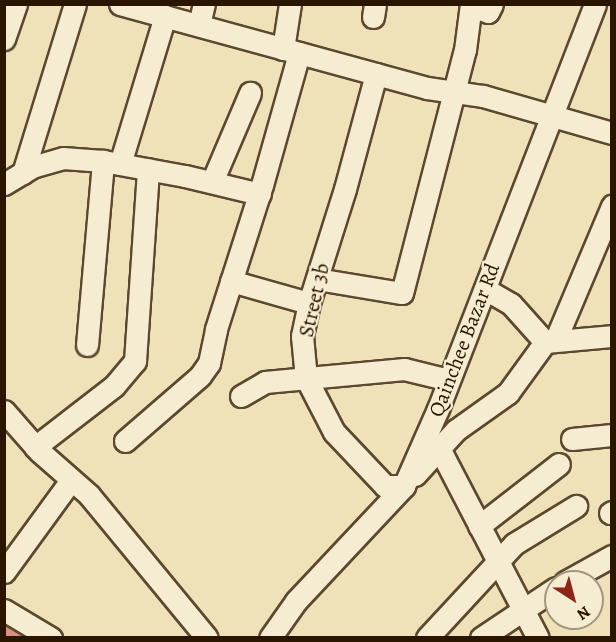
<!DOCTYPE html>
<style>
body{margin:0}
#map{position:relative;width:616px;height:642px;overflow:hidden;background:#f0e2b8;font-family:Alegreya,serif}
div>[style]{position:absolute}
.building>*{inset:0;background:#db8f85}
.roads{filter:drop-shadow(2px 0 #5c482e) drop-shadow(-2px 0 #5c482e) drop-shadow(0 2px #5c482e) drop-shadow(0 -2px #5c482e)}
.street>*{height:21px;margin:-10.5px;padding:0 10.5px;transform-origin:10.5px;border-radius:10.5px;background:#f5ecd1}
span{translate:-50% -50%;white-space:nowrap;text-align:center;line-height:1.15;-webkit-text-stroke:4.5px #f5ecd1;paint-order:stroke}
.street-label{font-size:21px;color:#2a1500}
.frame{position:absolute;inset:0;border:6px solid #2a1500;pointer-events:none}
.north{position:absolute;left:544px;top:570px;width:60px;height:60px;box-sizing:border-box;background:#f5ecd1;border:2px solid #a4967d;border-radius:50%;rotate:144deg;font-size:16px;font-weight:700;line-height:24px;text-align:center;color:#2a1500}
.north::after{content:'';display:block;margin:auto;width:21px;height:27px;background:#8f2418;clip-path:polygon(50% 0,100% 100%,50% 72%,0 100%)}
</style>
<div id="map">
<div class="building">
<i style="clip-path:polygon(4px 618px,38px 638px,4px 638px)"></i>
</div>
<div class="roads">
<div class="street">
<i style="left:120px;top:4px;width:318px;rotate:15.3deg"></i>
<i style="left:427px;top:88px;width:57px;rotate:8.1deg"></i>
<i style="left:483px;top:96px;width:134px;rotate:16deg"></i>
<i style="left:471px;top:6px;width:18px;rotate:19deg"></i>
<i style="left:488px;top:12px;width:9px;rotate:-63deg"></i>
<i style="left:373px;top:17px;width:13px;rotate:-81deg"></i>
<i style="left:199px;top:25px;width:22px;rotate:-77deg"></i>
<i style="left:4px;top:39px;width:37px;rotate:-71deg"></i>
<i style="left:283px;top:49px;width:46px;rotate:-81.2deg"></i>
<i style="left:376px;top:74px;width:119px;rotate:105.1deg"></i>
<i style="left:345px;top:189px;width:120px;rotate:107.5deg"></i>
<i style="left:309px;top:303px;width:34px;rotate:102deg"></i>
<i style="left:302px;top:336px;width:42px;rotate:84.6deg"></i>
<i style="left:306px;top:378px;width:61px;rotate:62.6deg"></i>
<i style="left:334px;top:432px;width:74px;rotate:46.6deg"></i>
<i style="left:385px;top:486px;width:19px"></i>
<i style="left:120px;top:164px;width:155px;rotate:-73.1deg"></i>
<i style="left:23px;top:173px;width:177px;rotate:-72.9deg"></i>
<i style="left:212px;top:182px;width:97px;rotate:-66.9deg"></i>
<i style="left:4px;top:184px;width:33px;rotate:-31deg"></i>
<i style="left:32px;top:167px;width:32px;rotate:-16deg"></i>
<i style="left:63px;top:158px;width:40px;rotate:4.3deg"></i>
<i style="left:103px;top:161px;width:83px;rotate:10.4deg"></i>
<i style="left:185px;top:176px;width:77px;rotate:13.5deg"></i>
<i style="left:317px;top:279px;width:86px;rotate:9.4deg"></i>
<i style="left:402px;top:293px;width:251px;rotate:-75.5deg"></i>
<i style="left:465px;top:50px;width:46px;rotate:-82.6deg"></i>
<i style="left:231px;top:281px;width:81px;rotate:15.8deg"></i>
<i style="left:485px;top:289px;width:30px;rotate:30deg"></i>
<i style="left:511px;top:304px;width:51px;rotate:48.2deg"></i>
<i style="left:555px;top:341px;width:147px;rotate:-67.1deg"></i>
<i style="left:87px;top:345px;width:185px;rotate:-85deg"></i>
<i style="left:241px;top:396px;width:28px;rotate:-30deg"></i>
<i style="left:265px;top:382px;width:140px;rotate:-5.3deg"></i>
<i style="left:404px;top:369px;width:46px;rotate:13.7deg"></i>
<i style="left:4px;top:411px;width:53px;rotate:48.8deg"></i>
<i style="left:39px;top:451px;width:67px;rotate:41.3deg"></i>
<i style="left:89px;top:495px;width:185px;rotate:50.5deg"></i>
<i style="left:572px;top:439px;width:40px;rotate:-5.7deg"></i>
<i style="left:125px;top:441px;width:99px;rotate:-40.9deg"></i>
<i style="left:200px;top:376px;width:16px;rotate:-55deg"></i>
<i style="left:209px;top:363px;width:35px;rotate:-78deg"></i>
<i style="left:216px;top:329px;width:151px;rotate:-72.3deg"></i>
<i style="left:262px;top:185px;width:137px;rotate:-74.3deg"></i>
<i style="left:35px;top:447px;width:100px;rotate:-37.7deg"></i>
<i style="left:114px;top:386px;width:33px;rotate:-50deg"></i>
<i style="left:135px;top:361px;width:192px;rotate:-86.1deg"></i>
<i style="left:439px;top:448px;width:214px;rotate:62.5deg"></i>
<i style="left:415px;top:475px;width:61px;rotate:-47.7deg"></i>
<i style="left:456px;top:430px;width:64px;rotate:-35.4deg"></i>
<i style="left:508px;top:393px;width:63px;rotate:-54deg"></i>
<i style="left:545px;top:342px;width:67px;rotate:-5.1deg"></i>
<i style="left:610px;top:513px;width:2px;rotate:-27deg"></i>
<i style="left:479px;top:526px;width:101px;rotate:-37.8deg"></i>
<i style="left:4px;top:572px;width:114px;rotate:-53.9deg"></i>
<i style="left:565px;top:582px;width:54px;rotate:-29deg"></i>
<i style="left:4px;top:610px;width:55px;rotate:30.8deg"></i>
<i style="left:270px;top:638px;width:45px;rotate:-54.9deg"></i>
<i style="left:296px;top:601px;width:158px;rotate:-46.8deg"></i>
<i style="left:404px;top:486px;width:84px;rotate:-66.2deg"></i>
<i style="left:438px;top:409px;width:434px;rotate:-68.8deg"></i>
<i style="left:427px;top:638px;width:128px;rotate:-47.2deg"></i>
<i style="left:514px;top:544px;width:73px;rotate:-31.5deg"></i>
<i style="left:481px;top:638px;width:90px;rotate:-33.7deg"></i>
</div>
</div>
<div class="street-label">
<span style="left:314px;top:300px;rotate:-77deg">Street 3b</span>
<span style="left:464px;top:340px;rotate:-69deg">Qainchee Bazar Rd</span>
</div>
<div class="frame"></div>
<div class="north">N</div>
</div>
